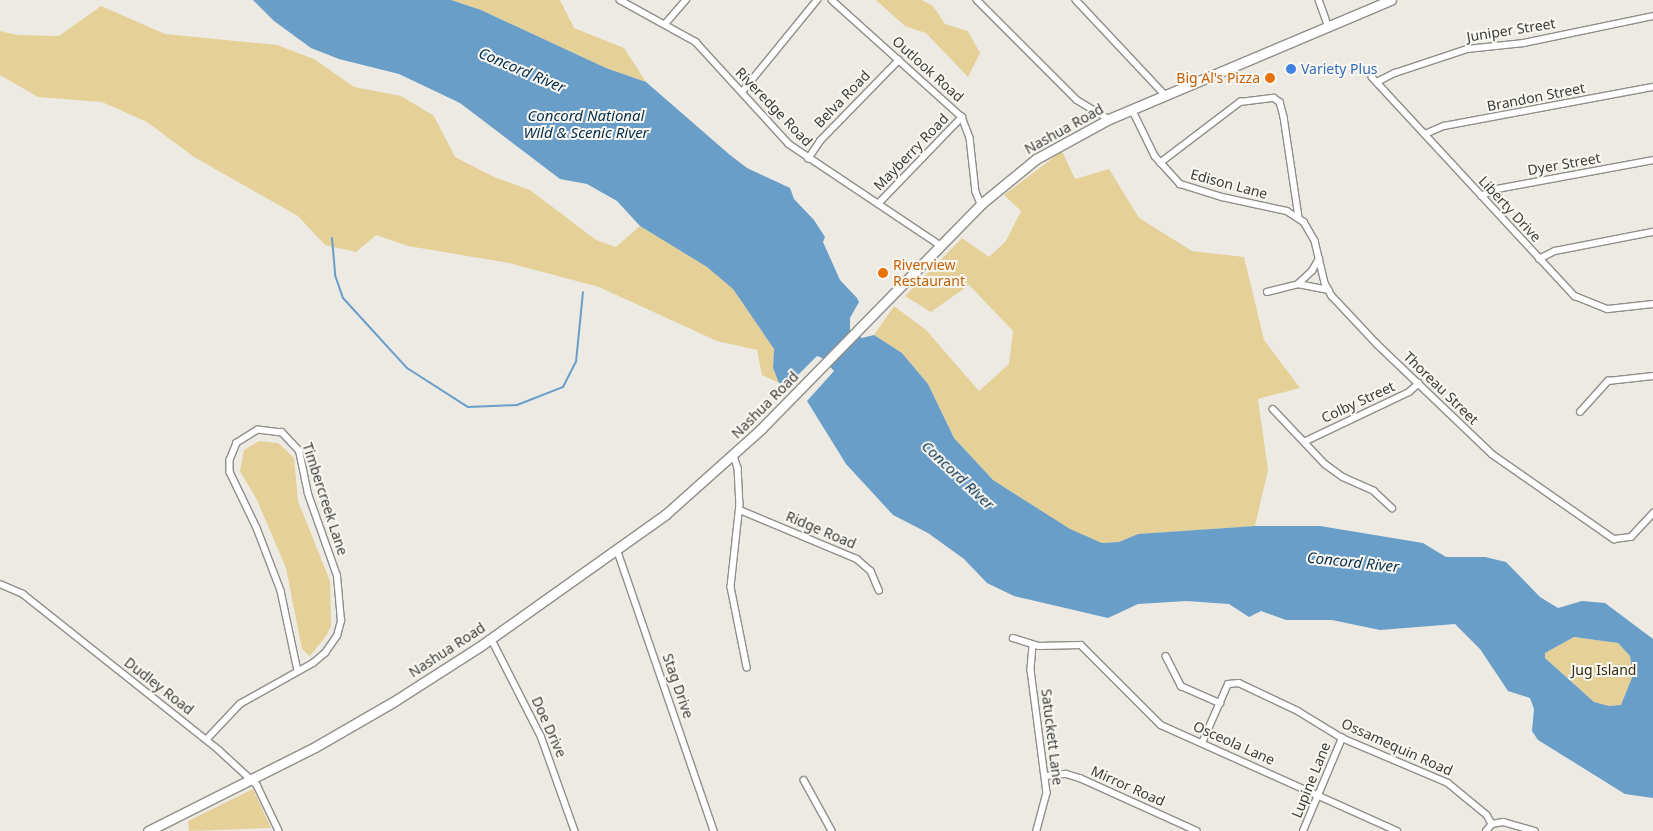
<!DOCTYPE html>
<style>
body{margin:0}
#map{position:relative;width:1653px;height:831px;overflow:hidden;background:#eceae3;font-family:"Noto Sans",sans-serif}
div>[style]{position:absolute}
.green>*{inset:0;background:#e5d098}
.water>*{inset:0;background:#699ec9}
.stream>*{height:2px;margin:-1px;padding:0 1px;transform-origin:1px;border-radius:1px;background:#699ec9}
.roads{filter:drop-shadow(1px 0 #908e89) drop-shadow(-1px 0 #908e89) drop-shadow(0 1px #908e89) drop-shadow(0 -1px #908e89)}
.minor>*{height:5.5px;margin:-2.75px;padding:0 2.75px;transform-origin:2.75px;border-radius:2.75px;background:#fff}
.secondary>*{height:9px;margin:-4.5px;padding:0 4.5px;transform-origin:4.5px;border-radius:4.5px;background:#fff}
.dots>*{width:14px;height:14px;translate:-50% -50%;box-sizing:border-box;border:2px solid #f9f7f1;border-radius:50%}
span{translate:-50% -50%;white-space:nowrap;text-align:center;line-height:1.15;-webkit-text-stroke:4px #f9f7f1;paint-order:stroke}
.street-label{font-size:14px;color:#3b3b38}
.shop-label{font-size:14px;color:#366cbe}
.left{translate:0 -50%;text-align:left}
.food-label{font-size:14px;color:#c56008}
.right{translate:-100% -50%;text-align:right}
.park-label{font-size:14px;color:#362c0f}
.water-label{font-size:15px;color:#032d4b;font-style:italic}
</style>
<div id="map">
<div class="green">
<i style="clip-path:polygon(451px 0,560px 0,574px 28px,624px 48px,646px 82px,606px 68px,481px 10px)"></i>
<i style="clip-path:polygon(876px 0,922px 0,933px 6px,945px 24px,968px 31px,980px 53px,968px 77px,926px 33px,905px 26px)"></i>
<i style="clip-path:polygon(101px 6px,165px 34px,277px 45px,314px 59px,354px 87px,401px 96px,434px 116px,455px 157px,494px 177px,530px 190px,596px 240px,616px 247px,640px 226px,707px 267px,733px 289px,774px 349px,773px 368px,779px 383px,762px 375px,757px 350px,717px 341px,599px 287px,509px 263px,408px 246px,376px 235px,356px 252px,325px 245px,298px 216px,194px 157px,147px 122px,102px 102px,38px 97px,0 75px,0 31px,17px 35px,59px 36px)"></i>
<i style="clip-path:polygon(1062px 151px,1075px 179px,1109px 169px,1139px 218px,1192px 251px,1244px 257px,1264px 340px,1300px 388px,1258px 399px,1268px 470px,1255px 526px,1138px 534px,1119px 542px,1102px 543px,1069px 529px,993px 480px,954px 438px,928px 384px,902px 353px,874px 335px,894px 306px,926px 330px,979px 391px,1009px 364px,1013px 331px,969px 285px,931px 312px,905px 296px,962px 238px,989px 257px,1006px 241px,1021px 211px,1004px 195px)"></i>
<i style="clip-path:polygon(259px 441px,278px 443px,294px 458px,298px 501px,330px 581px,331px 626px,326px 636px,310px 656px,302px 649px,286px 568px,257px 500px,240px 471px,244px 450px)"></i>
<i style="clip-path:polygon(1574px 637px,1618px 643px,1630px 656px,1633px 675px,1621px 705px,1609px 706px,1594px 702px,1545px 658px,1545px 653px)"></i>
<i style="clip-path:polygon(253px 789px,271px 828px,189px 831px,188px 821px)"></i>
</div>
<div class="water">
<i style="clip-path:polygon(evenodd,253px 0,451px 0,481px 10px,606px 68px,646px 82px,730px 155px,747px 168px,790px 188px,794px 199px,814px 220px,825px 237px,823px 242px,840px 280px,857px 298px,859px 302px,850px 318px,850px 330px,862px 338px,874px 335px,902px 353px,928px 384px,954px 438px,993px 480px,1070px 529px,1102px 543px,1119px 542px,1138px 534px,1255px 526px,1320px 526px,1423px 543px,1446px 557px,1485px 557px,1506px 562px,1540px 597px,1558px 608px,1582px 601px,1605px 603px,1653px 639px,1653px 798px,1625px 794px,1538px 740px,1532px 731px,1534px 709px,1530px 698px,1508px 691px,1480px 649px,1455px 624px,1380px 630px,1332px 620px,1286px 620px,1261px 611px,1249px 617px,1229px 604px,1186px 601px,1138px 604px,1108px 618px,1014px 596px,987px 583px,964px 559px,928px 533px,893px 515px,846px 464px,807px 401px,834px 371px,822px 358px,817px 356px,789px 384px,779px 383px,773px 368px,774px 349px,733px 289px,707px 267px,640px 226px,617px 201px,587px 184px,560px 179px,460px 103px,399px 74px,339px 59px,311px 48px,274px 21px,253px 0,1574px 637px,1618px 643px,1630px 656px,1633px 675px,1621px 705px,1609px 706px,1594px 702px,1545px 658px,1545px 653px,1574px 637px)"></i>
</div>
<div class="stream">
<i style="left:332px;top:238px;width:37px;rotate:85deg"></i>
<i style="left:335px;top:275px;width:24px;rotate:71deg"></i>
<i style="left:343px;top:298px;width:95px;rotate:47.6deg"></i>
<i style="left:407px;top:368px;width:72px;rotate:32.6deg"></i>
<i style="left:468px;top:407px;width:49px;rotate:-2.3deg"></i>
<i style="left:517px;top:405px;width:49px;rotate:-21.4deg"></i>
<i style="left:563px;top:387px;width:28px;rotate:-63deg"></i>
<i style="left:576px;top:362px;width:70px;rotate:-84.3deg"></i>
</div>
<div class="roads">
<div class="minor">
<i style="left:620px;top:0;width:87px;rotate:28.9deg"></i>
<i style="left:696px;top:42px;width:138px;rotate:47.6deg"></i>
<i style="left:789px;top:144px;width:182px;rotate:33.8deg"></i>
<i style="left:832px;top:0;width:175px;rotate:42deg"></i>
<i style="left:962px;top:117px;width:22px;rotate:69deg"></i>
<i style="left:970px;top:138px;width:54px;rotate:83.7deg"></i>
<i style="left:976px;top:192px;width:13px;rotate:67deg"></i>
<i style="left:977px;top:0;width:141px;rotate:45deg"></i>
<i style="left:1077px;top:100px;width:37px;rotate:31deg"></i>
<i style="left:1076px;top:0;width:132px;rotate:46.8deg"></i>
<i style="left:1319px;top:0;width:29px;rotate:70deg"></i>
<i style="left:665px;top:24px;width:32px;rotate:-49deg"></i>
<i style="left:1372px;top:77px;width:299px;rotate:47.2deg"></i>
<i style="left:1575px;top:296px;width:35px;rotate:22deg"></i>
<i style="left:1608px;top:309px;width:45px;rotate:-6.3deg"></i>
<i style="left:1377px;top:82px;width:20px;rotate:-27deg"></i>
<i style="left:1395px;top:73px;width:76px;rotate:-18.4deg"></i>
<i style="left:1467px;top:49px;width:57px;rotate:-6deg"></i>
<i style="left:1524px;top:43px;width:132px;rotate:-11.8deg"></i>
<i style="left:742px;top:92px;width:119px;rotate:-50.8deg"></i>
<i style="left:1132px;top:109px;width:52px;rotate:63.9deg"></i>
<i style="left:1155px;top:156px;width:38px;rotate:48deg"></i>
<i style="left:1180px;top:184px;width:44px;rotate:17.2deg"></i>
<i style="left:1222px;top:197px;width:66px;rotate:12.2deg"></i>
<i style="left:1287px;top:211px;width:20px;rotate:33deg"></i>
<i style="left:1304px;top:222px;width:22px;rotate:60deg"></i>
<i style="left:1315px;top:241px;width:43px;rotate:76.6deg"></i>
<i style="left:1325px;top:283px;width:15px;rotate:62deg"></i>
<i style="left:1332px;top:296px;width:66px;rotate:46.8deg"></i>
<i style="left:1377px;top:344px;width:159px;rotate:43.7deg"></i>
<i style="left:1492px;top:454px;width:149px;rotate:34.9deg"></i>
<i style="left:1614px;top:539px;width:17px;rotate:-7deg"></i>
<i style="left:1631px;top:537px;width:33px;rotate:-47deg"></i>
<i style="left:1425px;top:134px;width:21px;rotate:-23deg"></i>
<i style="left:1444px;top:126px;width:213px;rotate:-10.6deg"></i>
<i style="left:808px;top:159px;width:22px;rotate:-56deg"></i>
<i style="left:820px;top:141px;width:113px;rotate:-45.7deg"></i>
<i style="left:1160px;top:163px;width:101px;rotate:-37.3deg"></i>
<i style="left:1240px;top:102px;width:34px;rotate:-7deg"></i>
<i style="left:1274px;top:98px;width:7px;rotate:34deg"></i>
<i style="left:1280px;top:102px;width:16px;rotate:75deg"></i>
<i style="left:1284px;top:117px;width:101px;rotate:81.5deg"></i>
<i style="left:1481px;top:196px;width:17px;rotate:-24deg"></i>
<i style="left:1497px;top:189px;width:159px;rotate:-10.5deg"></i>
<i style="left:878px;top:204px;width:121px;rotate:-46deg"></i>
<i style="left:1539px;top:259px;width:18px;rotate:-27deg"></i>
<i style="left:1555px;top:251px;width:100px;rotate:-11deg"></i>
<i style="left:1298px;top:284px;width:31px;rotate:11deg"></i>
<i style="left:1267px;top:292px;width:32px;rotate:-14deg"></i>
<i style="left:1298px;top:284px;width:19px;rotate:-43deg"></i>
<i style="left:1312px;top:271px;width:14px;rotate:-60deg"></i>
<i style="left:1273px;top:409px;width:76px;rotate:46.6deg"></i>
<i style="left:1325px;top:464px;width:22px;rotate:36deg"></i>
<i style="left:1343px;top:477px;width:34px;rotate:24deg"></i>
<i style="left:1374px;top:491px;width:25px;rotate:43deg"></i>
<i style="left:1580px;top:412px;width:42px;rotate:-47.9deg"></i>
<i style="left:1608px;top:381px;width:45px;rotate:-6.3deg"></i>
<i style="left:1306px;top:441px;width:114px;rotate:-25.4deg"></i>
<i style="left:1409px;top:392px;width:13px;rotate:-42deg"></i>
<i style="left:734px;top:456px;width:13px;rotate:72deg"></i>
<i style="left:738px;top:468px;width:36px;rotate:87deg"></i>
<i style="left:740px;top:504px;width:83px;rotate:96.2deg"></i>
<i style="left:731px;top:587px;width:82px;rotate:78.7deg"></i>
<i style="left:740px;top:510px;width:127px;rotate:22.7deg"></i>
<i style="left:857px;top:559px;width:18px;rotate:41deg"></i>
<i style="left:871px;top:571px;width:21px;rotate:67deg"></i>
<i style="left:617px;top:549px;width:298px;rotate:71deg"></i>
<i style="left:0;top:584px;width:25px;rotate:23deg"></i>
<i style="left:23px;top:594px;width:251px;rotate:38.5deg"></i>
<i style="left:219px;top:750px;width:52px;rotate:42.6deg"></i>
<i style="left:257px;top:785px;width:51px;rotate:64.4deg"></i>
<i style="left:491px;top:638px;width:110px;rotate:63deg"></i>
<i style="left:541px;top:736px;width:101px;rotate:70.3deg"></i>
<i style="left:1013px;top:638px;width:27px;rotate:17deg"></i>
<i style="left:1039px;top:646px;width:42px;rotate:-1.4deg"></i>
<i style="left:1081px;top:645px;width:113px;rotate:45deg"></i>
<i style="left:1161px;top:725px;width:259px;rotate:24.2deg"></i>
<i style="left:1033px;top:646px;width:24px;rotate:95deg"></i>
<i style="left:1031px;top:670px;width:124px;rotate:82.6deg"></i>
<i style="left:1047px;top:793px;width:39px;rotate:105deg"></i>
<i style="left:1166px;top:656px;width:34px;rotate:63deg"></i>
<i style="left:1181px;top:686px;width:43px;rotate:23.6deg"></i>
<i style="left:207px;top:739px;width:48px;rotate:-46.7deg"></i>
<i style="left:240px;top:704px;width:84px;rotate:-29.3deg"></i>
<i style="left:313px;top:663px;width:16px;rotate:-40deg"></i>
<i style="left:325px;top:653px;width:21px;rotate:-55deg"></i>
<i style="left:337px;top:636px;width:16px;rotate:-75deg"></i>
<i style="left:341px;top:621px;width:45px;rotate:-95.1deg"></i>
<i style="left:337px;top:576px;width:87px;rotate:-109.5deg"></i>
<i style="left:308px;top:494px;width:44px;rotate:-101.8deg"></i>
<i style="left:299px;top:451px;width:25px;rotate:-133deg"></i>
<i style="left:282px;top:433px;width:24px;rotate:-173deg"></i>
<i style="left:258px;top:430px;width:25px;rotate:148deg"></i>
<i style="left:237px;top:443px;width:18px;rotate:112deg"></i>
<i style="left:230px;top:460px;width:12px;rotate:90deg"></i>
<i style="left:230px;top:472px;width:62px;rotate:64.3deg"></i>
<i style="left:257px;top:528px;width:67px;rotate:69.1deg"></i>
<i style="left:281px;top:591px;width:82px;rotate:78deg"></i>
<i style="left:1202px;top:743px;width:64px;rotate:-66.2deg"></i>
<i style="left:1228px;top:684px;width:11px;rotate:-5deg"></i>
<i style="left:1239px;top:683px;width:65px;rotate:25.4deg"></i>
<i style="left:1298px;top:711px;width:52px;rotate:31.5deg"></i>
<i style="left:1342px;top:738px;width:115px;rotate:23deg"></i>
<i style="left:1448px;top:783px;width:50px;rotate:39.4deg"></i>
<i style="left:1487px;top:815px;width:10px;rotate:61deg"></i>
<i style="left:1046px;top:776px;width:20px;rotate:-6deg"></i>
<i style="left:1066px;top:774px;width:15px;rotate:16deg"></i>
<i style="left:1080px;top:778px;width:128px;rotate:24.4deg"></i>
<i style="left:804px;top:780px;width:58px;rotate:61.2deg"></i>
<i style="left:1303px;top:831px;width:101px;rotate:-67.2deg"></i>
<i style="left:1486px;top:831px;width:9px;rotate:-49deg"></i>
<i style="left:1492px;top:824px;width:11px;rotate:-10deg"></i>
<i style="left:1503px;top:822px;width:33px;rotate:16deg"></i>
</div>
<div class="secondary">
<i style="left:148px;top:831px;width:187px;rotate:-26.7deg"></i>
<i style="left:315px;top:747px;width:90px;rotate:-30deg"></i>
<i style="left:393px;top:702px;width:102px;rotate:-32.6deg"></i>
<i style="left:479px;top:647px;width:229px;rotate:-35.4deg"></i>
<i style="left:666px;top:514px;width:127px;rotate:-41.8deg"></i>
<i style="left:761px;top:429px;width:315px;rotate:-45.6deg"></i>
<i style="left:981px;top:204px;width:71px;rotate:-39.3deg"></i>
<i style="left:1036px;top:159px;width:83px;rotate:-28.7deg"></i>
<i style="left:1109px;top:119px;width:306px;rotate:-22.9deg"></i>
</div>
</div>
<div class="dots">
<i style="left:1291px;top:69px;background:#3f7fe0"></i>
<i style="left:1270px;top:78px;background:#e8710a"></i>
<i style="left:883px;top:273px;background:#e8710a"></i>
</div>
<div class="street-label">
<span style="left:1511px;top:30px;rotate:-9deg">Juniper Street</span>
<span style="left:928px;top:69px;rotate:42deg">Outlook Road</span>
<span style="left:1536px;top:97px;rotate:-11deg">Brandon Street</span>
<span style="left:842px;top:99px;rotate:-46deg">Belva Road</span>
<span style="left:774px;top:107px;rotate:46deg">Riveredge Road</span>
<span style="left:1064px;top:129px;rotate:-29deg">Nashua Road</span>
<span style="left:911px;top:152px;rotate:-46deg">Mayberry Road</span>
<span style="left:1564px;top:164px;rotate:-10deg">Dyer Street</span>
<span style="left:1229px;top:184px;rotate:15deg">Edison Lane</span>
<span style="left:1510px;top:209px;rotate:47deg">Liberty Drive</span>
<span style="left:1441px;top:388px;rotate:44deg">Thoreau Street</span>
<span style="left:1358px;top:402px;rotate:-25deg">Colby Street</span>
<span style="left:765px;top:405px;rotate:-45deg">Nashua Road</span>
<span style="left:325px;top:499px;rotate:72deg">Timbercreek Lane</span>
<span style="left:821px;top:530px;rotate:23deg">Ridge Road</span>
<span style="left:447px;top:650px;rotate:-33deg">Nashua Road</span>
<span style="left:159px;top:686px;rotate:38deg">Dudley Road</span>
<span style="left:678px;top:686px;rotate:71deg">Stag Drive</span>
<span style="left:549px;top:727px;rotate:66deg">Doe Drive</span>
<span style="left:1052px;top:737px;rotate:83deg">Satuckett Lane</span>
<span style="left:1234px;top:743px;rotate:24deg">Osceola Lane</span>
<span style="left:1397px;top:747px;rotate:24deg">Ossamequin Road</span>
<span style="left:1311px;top:780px;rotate:-68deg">Lupine Lane</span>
<span style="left:1128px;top:786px;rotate:24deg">Mirror Road</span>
</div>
<div class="shop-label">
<span class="left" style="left:1301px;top:69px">Variety Plus</span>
</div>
<div class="food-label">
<span class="right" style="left:1260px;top:78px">Big Al's Pizza</span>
<span class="left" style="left:893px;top:273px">Riverview<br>Restaurant</span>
</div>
<div class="park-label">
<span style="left:1604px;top:670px">Jug Island</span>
</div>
<div class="water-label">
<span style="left:522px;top:70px;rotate:23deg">Concord River</span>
<span style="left:586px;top:124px">Concord National<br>Wild &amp; Scenic River</span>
<span style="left:958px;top:475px;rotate:43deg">Concord River</span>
<span style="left:1353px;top:562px;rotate:6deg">Concord River</span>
</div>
</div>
